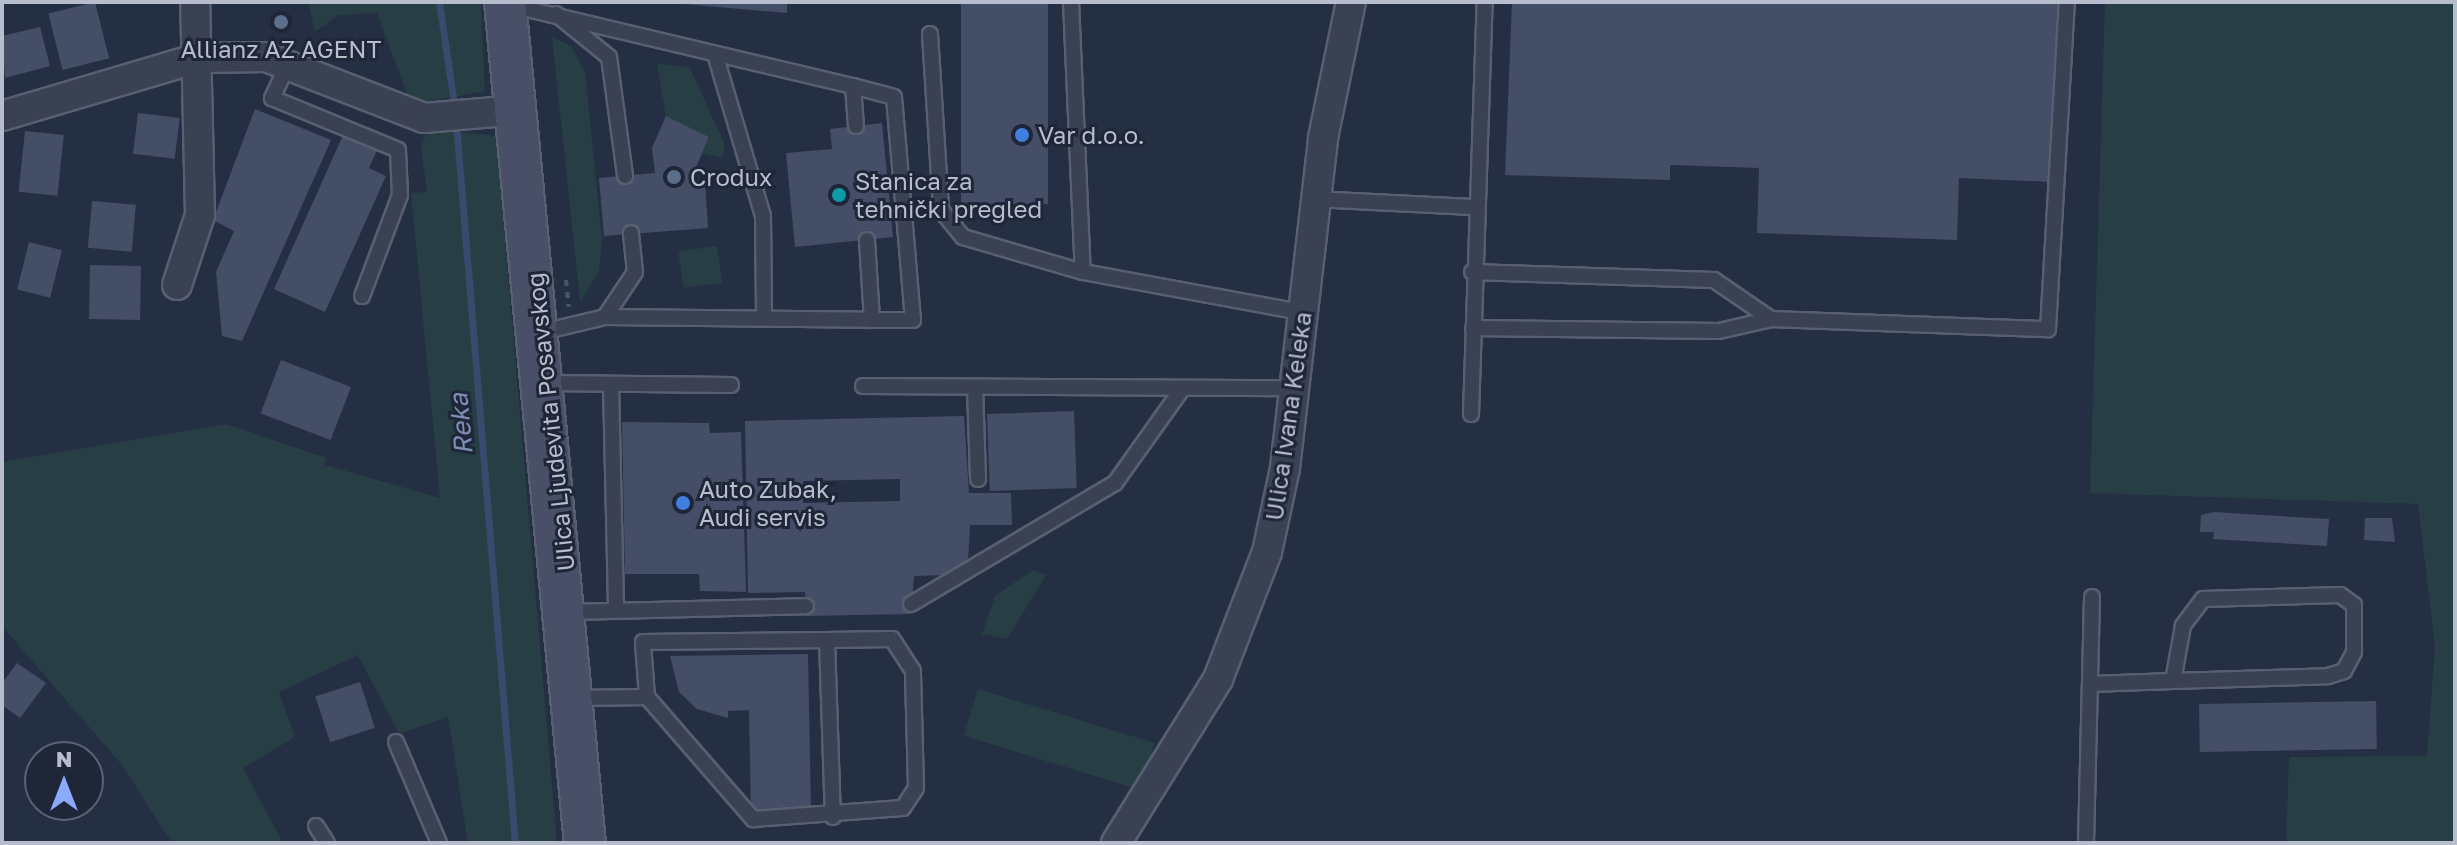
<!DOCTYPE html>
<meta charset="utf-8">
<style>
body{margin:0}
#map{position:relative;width:2457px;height:845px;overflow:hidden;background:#252f44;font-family:"Golos Text",sans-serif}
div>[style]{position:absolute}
.green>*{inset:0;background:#273e44;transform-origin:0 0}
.stream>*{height:7px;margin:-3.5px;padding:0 3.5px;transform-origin:3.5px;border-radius:3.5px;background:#3a4a6d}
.building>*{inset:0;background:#444e66;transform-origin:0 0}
.path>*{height:4px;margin-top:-2px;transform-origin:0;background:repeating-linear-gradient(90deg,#465b61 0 6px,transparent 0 12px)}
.roads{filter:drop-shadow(2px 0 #585f70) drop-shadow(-2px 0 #585f70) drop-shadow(0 2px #585f70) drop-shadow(0 -2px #585f70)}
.lane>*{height:14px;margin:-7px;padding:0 7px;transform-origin:7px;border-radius:7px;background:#3a4153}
.street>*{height:28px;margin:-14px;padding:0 14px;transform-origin:14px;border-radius:14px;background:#3a4153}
.secondary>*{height:40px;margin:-20px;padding:0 20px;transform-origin:20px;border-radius:20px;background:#484f66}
.dots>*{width:22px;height:22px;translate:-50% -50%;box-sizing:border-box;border:4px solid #1e2638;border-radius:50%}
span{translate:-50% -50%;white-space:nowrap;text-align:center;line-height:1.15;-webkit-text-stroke:6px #1e2638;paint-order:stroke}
.poi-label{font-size:24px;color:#b7bdcd}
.left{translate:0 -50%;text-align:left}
.street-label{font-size:24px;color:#b7bdcd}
.water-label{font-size:26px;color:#7d8eb5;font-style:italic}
.frame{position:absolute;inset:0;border:4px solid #b7bdcd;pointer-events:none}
.north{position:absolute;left:24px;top:741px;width:80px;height:80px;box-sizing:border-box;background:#1e2638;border:2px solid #5b6274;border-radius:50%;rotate:0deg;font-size:22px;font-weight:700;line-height:32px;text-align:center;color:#b7bdcd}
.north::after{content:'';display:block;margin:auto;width:28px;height:36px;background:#8caafd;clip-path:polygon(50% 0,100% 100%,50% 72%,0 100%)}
</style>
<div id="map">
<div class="green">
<i style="clip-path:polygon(308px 2px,481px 2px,485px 91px,425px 102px,408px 97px,377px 13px,338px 15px,315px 32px)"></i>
<i style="clip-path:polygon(2105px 2px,2455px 2px,2455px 843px,2286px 843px,2289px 757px,2427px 756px,2435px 646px,2418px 504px,2090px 493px)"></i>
<i style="clip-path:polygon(552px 37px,571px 46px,585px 72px,602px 240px,599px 272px,580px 301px)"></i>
<i style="clip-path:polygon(657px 63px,690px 68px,725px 145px,722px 158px,702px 153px,709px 137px,666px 116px)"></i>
<i style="clip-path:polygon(441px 130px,496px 136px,557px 843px,468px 843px,448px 717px,399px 734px,358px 655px,279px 692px,295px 737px,243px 768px,283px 843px,172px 843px,122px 765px,2px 626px,2px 462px,226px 424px,327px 458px,325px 465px,440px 498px,411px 193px,427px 192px,421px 148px,426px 134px)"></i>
<i style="left:717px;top:246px;width:37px;height:39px;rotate:82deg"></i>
<i style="clip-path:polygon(1033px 570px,1046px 575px,1007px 639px,982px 634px,995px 596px)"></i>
<i style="left:978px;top:689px;width:185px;height:49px;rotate:17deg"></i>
</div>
<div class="stream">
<i style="left:439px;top:2px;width:110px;rotate:81.6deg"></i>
<i style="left:456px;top:123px;width:722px;rotate:85.32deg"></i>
</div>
<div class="building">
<i style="left:95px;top:2px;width:58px;height:48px;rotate:76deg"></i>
<i style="clip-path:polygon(660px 2px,787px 2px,787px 13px)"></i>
<i style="left:961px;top:2px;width:87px;height:202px"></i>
<i style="clip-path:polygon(1512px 2px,2060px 2px,2053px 182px,1959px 178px,1957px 240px,1757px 233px,1759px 168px,1670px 165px,1670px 180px,1505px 175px)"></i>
<i style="clip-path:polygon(40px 27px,50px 66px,5px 78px,2px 36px)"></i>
<i style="clip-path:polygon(255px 109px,331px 140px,242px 341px,222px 336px,216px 272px,234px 231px,213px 220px)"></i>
<i style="left:138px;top:113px;width:42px;height:41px;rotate:7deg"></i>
<i style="clip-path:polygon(666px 116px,709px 137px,690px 181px,705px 181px,708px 228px,604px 236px,599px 178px,655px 173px,652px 148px)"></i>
<i style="clip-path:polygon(882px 123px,893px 237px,795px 247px,786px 153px,832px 149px,830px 129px)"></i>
<i style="left:25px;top:131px;width:39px;height:61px;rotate:6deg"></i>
<i style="clip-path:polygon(344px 133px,378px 148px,369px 168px,386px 176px,325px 312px,274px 289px)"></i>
<i style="left:92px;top:201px;width:44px;height:47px;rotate:5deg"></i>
<i style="left:29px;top:242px;width:34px;height:49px;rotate:14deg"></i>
<i style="left:90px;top:265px;width:51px;height:54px;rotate:1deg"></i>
<i style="left:281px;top:360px;width:75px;height:57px;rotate:21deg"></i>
<i style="left:1074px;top:411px;width:77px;height:87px;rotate:88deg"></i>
<i style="clip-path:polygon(evenodd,964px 416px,969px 493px,1011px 493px,1012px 525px,970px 525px,968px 562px,946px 575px,914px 576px,911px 614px,806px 616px,805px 592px,748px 593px,745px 421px,964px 416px,900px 479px,900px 501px,803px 503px,803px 481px,900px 479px)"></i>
<i style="clip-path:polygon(622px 422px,709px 423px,710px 433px,741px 432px,746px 592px,700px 591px,699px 574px,625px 574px)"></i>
<i style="clip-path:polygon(2214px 512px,2329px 519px,2327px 546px,2213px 539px,2214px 532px,2200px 532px,2201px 515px)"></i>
<i style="clip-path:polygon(2365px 518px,2392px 518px,2395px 542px,2364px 540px)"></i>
<i style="clip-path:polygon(808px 654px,811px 813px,751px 814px,749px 710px,728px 711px,728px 718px,697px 709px,679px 692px,670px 656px)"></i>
<i style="clip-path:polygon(17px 663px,46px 683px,20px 718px,2px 705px,2px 683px)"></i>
<i style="left:360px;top:682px;width:48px;height:47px;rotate:72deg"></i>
<i style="left:2376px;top:701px;width:48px;height:177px;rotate:89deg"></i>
</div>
<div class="path">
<i style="left:566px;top:280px;width:27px;rotate:84deg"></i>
</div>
<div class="roads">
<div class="lane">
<i style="left:1071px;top:2px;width:270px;rotate:87.5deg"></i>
<i style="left:510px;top:5px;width:352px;rotate:13.3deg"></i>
<i style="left:853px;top:86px;width:40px;rotate:85.7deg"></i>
<i style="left:556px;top:14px;width:68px;rotate:39.1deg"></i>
<i style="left:609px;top:57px;width:120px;rotate:82.3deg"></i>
<i style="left:930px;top:34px;width:176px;rotate:86.4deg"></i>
<i style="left:941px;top:210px;width:35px;rotate:51deg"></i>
<i style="left:963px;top:237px;width:125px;rotate:16.3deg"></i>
<i style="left:1083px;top:272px;width:223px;rotate:10.4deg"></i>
<i style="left:715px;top:54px;width:169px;rotate:73.5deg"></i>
<i style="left:763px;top:216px;width:101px;rotate:89.4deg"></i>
<i style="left:288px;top:64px;width:38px;rotate:115deg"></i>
<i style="left:272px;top:98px;width:136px;rotate:22.4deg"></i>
<i style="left:398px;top:150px;width:45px;rotate:87.5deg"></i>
<i style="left:400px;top:195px;width:108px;rotate:110.6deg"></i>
<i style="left:853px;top:86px;width:42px;rotate:15deg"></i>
<i style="left:894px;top:97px;width:165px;rotate:85.1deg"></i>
<i style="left:908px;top:261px;width:59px;rotate:85.2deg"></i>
<i style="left:913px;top:320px;width:41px;rotate:180deg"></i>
<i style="left:1316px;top:199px;width:159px;rotate:2.9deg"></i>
<i style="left:1472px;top:272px;width:242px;rotate:1.9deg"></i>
<i style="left:1714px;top:280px;width:69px;rotate:34.4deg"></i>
<i style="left:605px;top:317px;width:54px;rotate:-56.3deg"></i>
<i style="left:635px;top:272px;width:39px;rotate:-96deg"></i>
<i style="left:1473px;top:328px;width:246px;rotate:0.7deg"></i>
<i style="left:1719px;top:331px;width:53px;rotate:-13deg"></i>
<i style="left:1771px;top:319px;width:277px;rotate:2.1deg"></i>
<i style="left:2048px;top:329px;width:328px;rotate:-86.7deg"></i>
<i style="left:542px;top:332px;width:65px;rotate:-13.4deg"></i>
<i style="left:605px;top:317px;width:267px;rotate:0.6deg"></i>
<i style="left:872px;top:320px;width:80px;rotate:-93.6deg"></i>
<i style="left:546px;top:383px;width:185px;rotate:0.6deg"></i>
<i style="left:611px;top:385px;width:224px;rotate:88.7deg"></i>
<i style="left:863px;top:386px;width:432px;rotate:0.3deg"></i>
<i style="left:975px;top:387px;width:92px;rotate:88.1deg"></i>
<i style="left:1471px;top:414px;width:412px;rotate:-88.1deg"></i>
<i style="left:911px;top:604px;width:237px;rotate:-30.7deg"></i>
<i style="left:1115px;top:483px;width:115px;rotate:-54.5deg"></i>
<i style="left:568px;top:612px;width:238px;rotate:-1.4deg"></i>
<i style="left:2090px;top:684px;width:83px;rotate:-2.1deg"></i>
<i style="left:2173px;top:681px;width:155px;rotate:-1.8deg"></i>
<i style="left:2328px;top:676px;width:17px;rotate:-17deg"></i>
<i style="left:2344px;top:671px;width:21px;rotate:-62deg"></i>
<i style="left:2354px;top:652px;width:47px;rotate:-90deg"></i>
<i style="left:2354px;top:605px;width:17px;rotate:-144deg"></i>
<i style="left:2340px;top:595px;width:137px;rotate:178.3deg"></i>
<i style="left:2203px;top:599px;width:34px;rotate:127deg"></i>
<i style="left:2183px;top:626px;width:56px;rotate:100.3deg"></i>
<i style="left:647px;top:697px;width:55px;rotate:-94.2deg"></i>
<i style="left:643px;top:642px;width:184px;rotate:-0.6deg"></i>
<i style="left:827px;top:640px;width:177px;rotate:88.1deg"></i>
<i style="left:575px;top:698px;width:72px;rotate:-0.8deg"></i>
<i style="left:647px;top:697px;width:162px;rotate:49deg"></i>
<i style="left:753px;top:819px;width:150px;rotate:-4.2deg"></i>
<i style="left:903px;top:808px;width:24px;rotate:-57deg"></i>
<i style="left:916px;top:788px;width:117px;rotate:-91.5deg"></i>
<i style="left:913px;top:671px;width:38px;rotate:-123deg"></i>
<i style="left:892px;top:639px;width:65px;rotate:179.1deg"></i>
<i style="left:396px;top:742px;width:110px;rotate:66.9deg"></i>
<i style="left:316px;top:826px;width:20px;rotate:57deg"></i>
<i style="left:2086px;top:843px;width:246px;rotate:-88.6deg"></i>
</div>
<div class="street">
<i style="left:2px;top:116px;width:204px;rotate:-16.5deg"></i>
<i style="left:198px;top:58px;width:68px;rotate:-0.8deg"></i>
<i style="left:266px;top:57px;width:169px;rotate:21.1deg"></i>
<i style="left:424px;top:118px;width:94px;rotate:-4.9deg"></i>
<i style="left:177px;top:285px;width:74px;rotate:-71.8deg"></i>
<i style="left:200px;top:215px;width:213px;rotate:-91.3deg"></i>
<i style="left:1116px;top:843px;width:193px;rotate:-58.1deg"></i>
<i style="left:1218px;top:679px;width:136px;rotate:-68.9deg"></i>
<i style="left:1267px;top:552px;width:86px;rotate:-77.9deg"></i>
<i style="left:1285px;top:468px;width:332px;rotate:-83.4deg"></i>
<i style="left:1323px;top:138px;width:139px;rotate:-78.4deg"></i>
</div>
<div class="secondary">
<i style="left:505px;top:2px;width:845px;rotate:84.57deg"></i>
</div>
</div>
<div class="dots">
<i style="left:281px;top:22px;background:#5c6f8a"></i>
<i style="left:1022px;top:135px;background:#3f7fe0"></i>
<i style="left:674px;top:177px;background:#5c6f8a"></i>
<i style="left:839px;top:195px;background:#0f9aa8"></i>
<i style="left:683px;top:503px;background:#3f7fe0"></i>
</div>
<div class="poi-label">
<span style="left:281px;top:49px">Allianz AZ AGENT</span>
<span class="left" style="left:1038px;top:135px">Var d.o.o.</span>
<span class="left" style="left:690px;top:177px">Crodux</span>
<span class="left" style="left:855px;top:195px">Stanica za<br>tehnički pregled</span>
<span class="left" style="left:699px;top:503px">Auto Zubak,<br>Audi servis</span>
</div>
<div class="street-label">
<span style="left:1288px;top:416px;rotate:-82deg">Ulica Ivana Keleka</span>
<span style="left:550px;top:422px;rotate:-96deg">Ulica Ljudevita Posavskog</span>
</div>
<div class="water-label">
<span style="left:461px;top:424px;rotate:-95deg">Reka</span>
</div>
<div class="frame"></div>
<div class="north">N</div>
</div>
